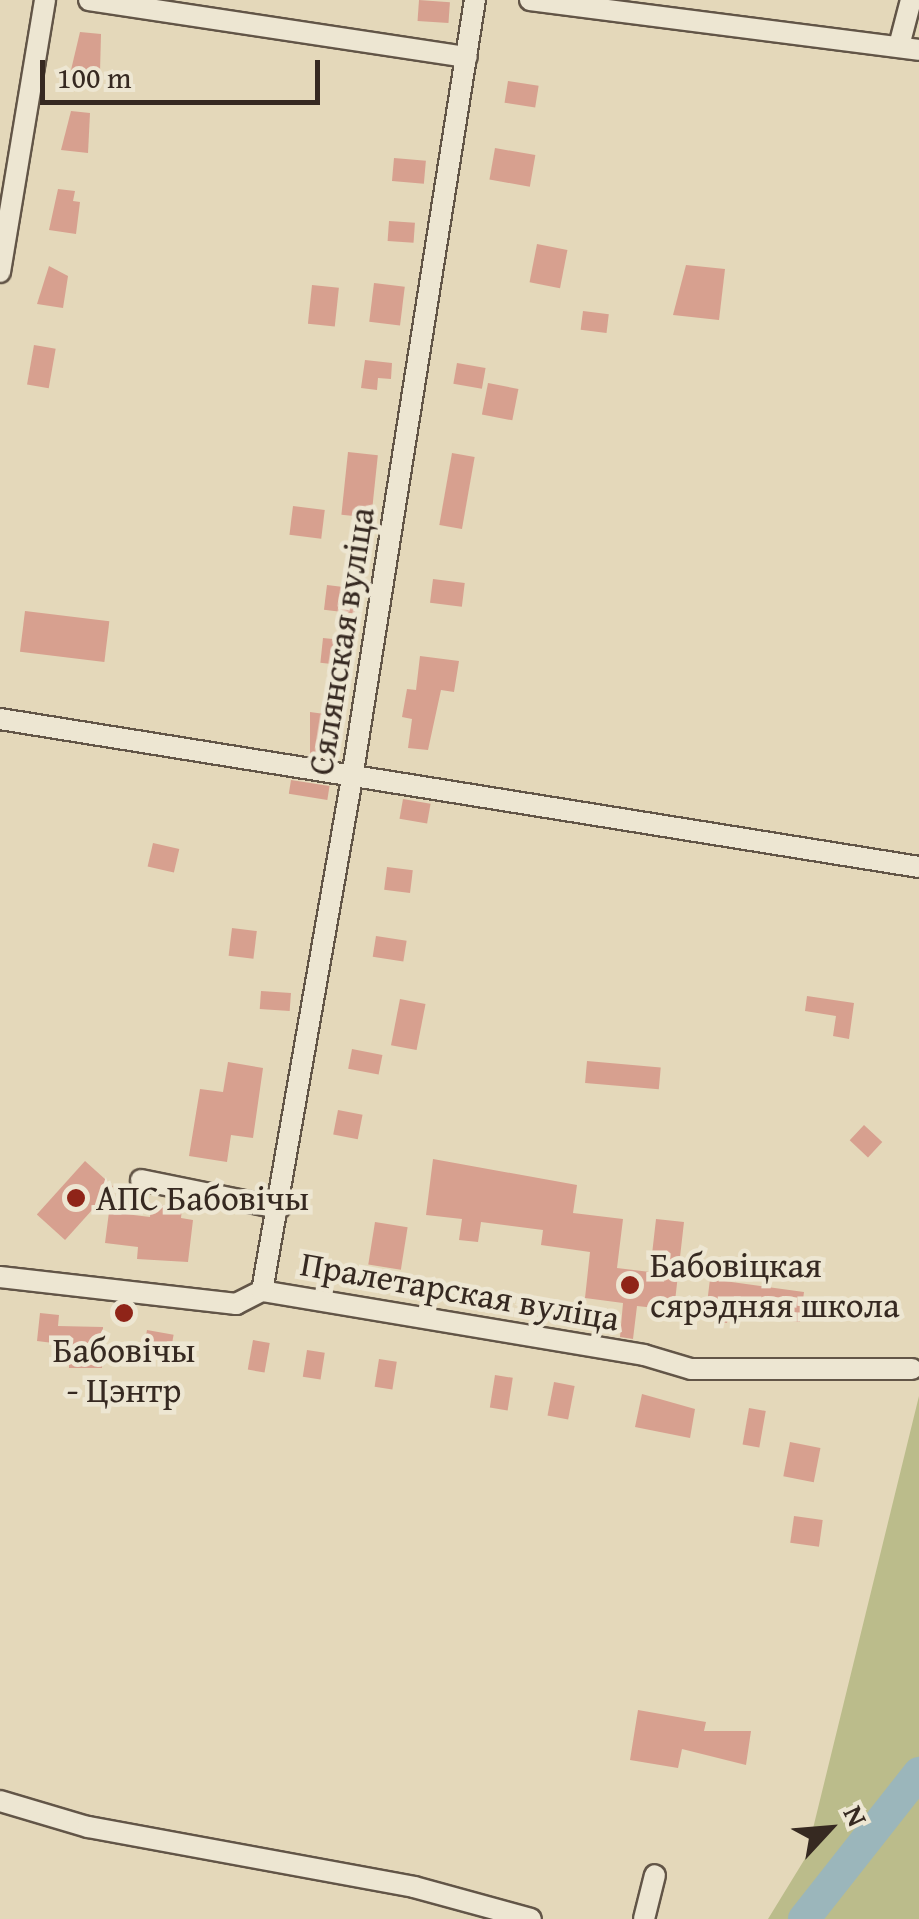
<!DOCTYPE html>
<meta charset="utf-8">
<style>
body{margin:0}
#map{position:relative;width:919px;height:1919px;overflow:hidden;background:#e4d8ba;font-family:"Gentium Book Plus",serif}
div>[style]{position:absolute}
.green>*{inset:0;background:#bbbc8b}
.river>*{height:32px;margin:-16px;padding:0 16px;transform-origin:16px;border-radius:16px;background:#9bb6bb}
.building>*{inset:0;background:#d7a08f;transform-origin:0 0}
.roads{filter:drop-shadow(2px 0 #625547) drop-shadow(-2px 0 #625547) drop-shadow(0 2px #625547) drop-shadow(0 -2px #625547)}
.minor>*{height:20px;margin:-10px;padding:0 10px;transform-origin:10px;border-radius:10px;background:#ede6d2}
.dots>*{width:28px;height:28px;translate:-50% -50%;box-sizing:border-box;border:5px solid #ede6d2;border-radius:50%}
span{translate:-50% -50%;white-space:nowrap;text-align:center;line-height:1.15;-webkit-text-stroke:9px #ede6d2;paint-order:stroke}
.street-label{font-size:35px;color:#362921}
.poi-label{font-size:35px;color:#362921}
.left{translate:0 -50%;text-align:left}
.north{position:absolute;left:779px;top:1779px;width:100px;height:100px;-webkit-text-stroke:8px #ede6d2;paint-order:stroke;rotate:64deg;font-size:28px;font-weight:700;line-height:40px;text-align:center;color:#362921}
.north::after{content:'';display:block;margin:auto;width:35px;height:45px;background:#362921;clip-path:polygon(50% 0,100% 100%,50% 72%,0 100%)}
.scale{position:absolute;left:40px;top:60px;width:280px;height:45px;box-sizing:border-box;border:5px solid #362921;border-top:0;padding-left:12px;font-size:30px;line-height:35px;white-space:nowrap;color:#362921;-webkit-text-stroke:8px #ede6d2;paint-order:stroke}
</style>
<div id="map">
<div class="green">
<i style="clip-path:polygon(919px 1396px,919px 1919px,768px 1919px,806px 1857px)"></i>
</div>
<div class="river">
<i style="left:804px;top:1919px;width:186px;rotate:-51.8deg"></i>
</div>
<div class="building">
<i style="left:419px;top:0;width:31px;height:21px;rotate:4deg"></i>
<i style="clip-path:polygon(80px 32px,101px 34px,100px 72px,71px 70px)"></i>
<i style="left:508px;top:81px;width:31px;height:22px;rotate:9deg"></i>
<i style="clip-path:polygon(71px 111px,90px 113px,88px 153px,61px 150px)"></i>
<i style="left:495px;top:148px;width:41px;height:32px;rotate:10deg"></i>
<i style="left:394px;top:158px;width:32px;height:23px;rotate:5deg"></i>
<i style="clip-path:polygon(58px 189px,75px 191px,73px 201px,80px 202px,76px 234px,49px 230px)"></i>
<i style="left:389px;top:221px;width:26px;height:20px;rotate:4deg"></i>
<i style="left:537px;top:244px;width:31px;height:39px;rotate:11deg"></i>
<i style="clip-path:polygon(686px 265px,725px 269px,719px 320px,673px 315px)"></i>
<i style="clip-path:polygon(49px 266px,68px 276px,63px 308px,37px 304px)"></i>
<i style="left:374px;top:283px;width:31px;height:39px;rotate:7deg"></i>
<i style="left:312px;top:285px;width:27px;height:39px;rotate:6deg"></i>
<i style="left:583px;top:311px;width:26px;height:19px;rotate:7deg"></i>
<i style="left:34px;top:345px;width:22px;height:40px;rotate:10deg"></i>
<i style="clip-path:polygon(365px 360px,392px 363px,391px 379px,378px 378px,377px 390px,361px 388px)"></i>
<i style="left:457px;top:363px;width:29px;height:21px;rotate:10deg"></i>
<i style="left:488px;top:383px;width:31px;height:32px;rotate:11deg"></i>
<i style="left:348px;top:452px;width:30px;height:63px;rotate:6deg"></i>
<i style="left:452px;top:453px;width:23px;height:73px;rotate:10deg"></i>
<i style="left:293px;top:506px;width:32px;height:29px;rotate:7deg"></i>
<i style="left:433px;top:579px;width:32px;height:24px;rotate:7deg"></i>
<i style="left:327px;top:585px;width:31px;height:25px;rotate:7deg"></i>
<i style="left:25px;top:611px;width:85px;height:41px;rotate:7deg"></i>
<i style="left:323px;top:638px;width:29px;height:25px;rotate:6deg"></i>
<i style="clip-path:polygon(420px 656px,459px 661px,454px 692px,441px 690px,428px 750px,408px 748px,412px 719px,402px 717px,407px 689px,416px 690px)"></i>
<i style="clip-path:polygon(310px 712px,339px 716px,333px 759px,310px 755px)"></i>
<i style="left:291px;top:780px;width:39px;height:14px;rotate:9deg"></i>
<i style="left:403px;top:799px;width:28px;height:20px;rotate:10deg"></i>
<i style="left:153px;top:843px;width:27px;height:24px;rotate:13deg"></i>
<i style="left:387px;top:867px;width:26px;height:23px;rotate:7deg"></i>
<i style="left:232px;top:928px;width:25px;height:28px;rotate:7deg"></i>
<i style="left:376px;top:936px;width:31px;height:21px;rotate:9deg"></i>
<i style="left:261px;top:991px;width:30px;height:18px;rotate:4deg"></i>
<i style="clip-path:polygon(807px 996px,854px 1003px,849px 1039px,833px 1036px,836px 1016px,805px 1011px)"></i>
<i style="left:400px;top:999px;width:26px;height:47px;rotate:11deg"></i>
<i style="left:352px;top:1049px;width:31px;height:20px;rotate:11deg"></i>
<i style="left:587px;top:1061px;width:74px;height:22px;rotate:5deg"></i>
<i style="clip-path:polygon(228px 1062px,263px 1068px,253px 1138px,231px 1135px,227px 1162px,189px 1156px,200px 1089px,223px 1092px)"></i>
<i style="left:338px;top:1110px;width:25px;height:25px;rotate:11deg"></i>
<i style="left:864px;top:1125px;width:25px;height:21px;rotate:43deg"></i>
<i style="clip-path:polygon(433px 1159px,577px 1185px,573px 1213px,623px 1219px,617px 1268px,650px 1272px,656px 1219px,684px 1222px,674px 1310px,637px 1306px,633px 1339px,620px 1337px,623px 1303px,585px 1298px,590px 1252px,541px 1245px,543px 1230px,481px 1222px,478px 1242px,459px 1240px,462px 1219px,426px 1215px)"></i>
<i style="left:85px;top:1161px;width:38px;height:72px;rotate:42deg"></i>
<i style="clip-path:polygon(151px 1204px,182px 1208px,181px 1218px,193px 1220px,188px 1262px,137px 1259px,138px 1247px,105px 1243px,109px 1212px,150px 1217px)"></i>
<i style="left:375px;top:1222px;width:33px;height:43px;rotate:9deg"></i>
<i style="clip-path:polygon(710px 1279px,804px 1292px,800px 1322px,729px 1313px,727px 1323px,705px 1320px)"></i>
<i style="clip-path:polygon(40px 1313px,59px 1315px,58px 1326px,103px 1327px,102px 1368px,69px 1368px,69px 1345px,37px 1341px)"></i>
<i style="left:147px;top:1330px;width:27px;height:20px;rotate:10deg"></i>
<i style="left:253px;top:1340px;width:17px;height:30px;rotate:10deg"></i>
<i style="left:307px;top:1350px;width:18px;height:27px;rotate:9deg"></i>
<i style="left:379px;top:1359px;width:18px;height:28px;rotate:9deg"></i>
<i style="left:495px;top:1375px;width:18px;height:33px;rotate:9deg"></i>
<i style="left:554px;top:1382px;width:21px;height:34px;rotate:11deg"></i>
<i style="clip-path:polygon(642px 1394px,695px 1409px,690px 1438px,635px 1427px)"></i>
<i style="left:749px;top:1408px;width:17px;height:37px;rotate:10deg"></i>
<i style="left:790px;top:1442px;width:31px;height:35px;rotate:11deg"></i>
<i style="left:794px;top:1516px;width:29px;height:27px;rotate:8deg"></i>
<i style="clip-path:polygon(638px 1710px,706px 1722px,704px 1731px,751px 1731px,746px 1765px,682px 1749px,678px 1768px,630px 1760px)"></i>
</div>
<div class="roads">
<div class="minor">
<i style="left:89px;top:0;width:382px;rotate:8.6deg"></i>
<i style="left:530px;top:0;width:392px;rotate:7.3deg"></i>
<i style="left:899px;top:46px;width:48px;rotate:-75.4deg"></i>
<i style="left:0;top:272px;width:276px;rotate:-80.6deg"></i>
<i style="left:0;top:719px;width:931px;rotate:9.15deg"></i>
<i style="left:141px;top:1180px;width:141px;rotate:11.5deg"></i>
<i style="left:0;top:1277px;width:238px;rotate:6.5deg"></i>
<i style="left:236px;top:1304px;width:29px;rotate:-27deg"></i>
<i style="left:262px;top:1291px;width:521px;rotate:-80.05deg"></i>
<i style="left:352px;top:778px;width:788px;rotate:-81.02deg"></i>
<i style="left:262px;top:1291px;width:387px;rotate:9.5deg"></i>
<i style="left:644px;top:1355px;width:49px;rotate:16.6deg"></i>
<i style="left:691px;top:1369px;width:221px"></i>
<i style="left:0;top:1801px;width:92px;rotate:16.5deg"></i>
<i style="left:88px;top:1827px;width:331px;rotate:10.4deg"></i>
<i style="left:414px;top:1887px;width:121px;rotate:15.3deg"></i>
<i style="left:644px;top:1919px;width:45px;rotate:-76deg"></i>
</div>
</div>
<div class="dots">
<i style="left:76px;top:1198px;background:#8f2418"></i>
<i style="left:630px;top:1285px;background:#8f2418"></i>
<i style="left:124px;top:1313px;background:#8f2418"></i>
</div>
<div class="street-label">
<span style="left:341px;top:641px;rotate:-81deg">Сялянская вуліца</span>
<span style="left:460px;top:1291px;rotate:10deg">Пралетарская вуліца</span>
</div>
<div class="poi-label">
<span class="left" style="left:96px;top:1198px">АПС Бабовічы</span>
<span class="left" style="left:650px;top:1285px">Бабовіцкая<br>сярэдняя школа</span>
<span style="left:124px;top:1370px">Бабовічы<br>- Цэнтр</span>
</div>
<div class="north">N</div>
<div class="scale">100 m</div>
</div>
